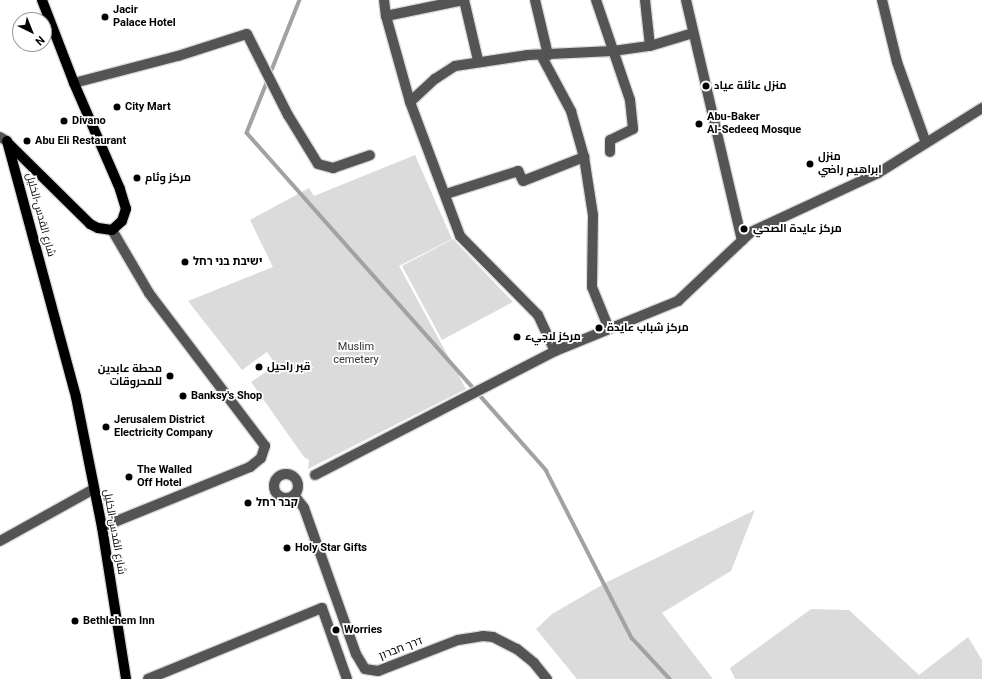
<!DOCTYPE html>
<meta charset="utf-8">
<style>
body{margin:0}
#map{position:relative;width:982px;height:679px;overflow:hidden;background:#fff;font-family:Roboto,Cairo,"Noto Sans Hebrew",sans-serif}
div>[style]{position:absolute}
.green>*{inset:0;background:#dbdbdb}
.stream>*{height:3.5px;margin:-1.75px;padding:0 1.75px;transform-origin:1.75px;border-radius:1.75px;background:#a2a2a2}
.roads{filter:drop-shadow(1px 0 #dbdbdb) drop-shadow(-1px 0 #dbdbdb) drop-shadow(0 1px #dbdbdb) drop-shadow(0 -1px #dbdbdb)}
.minor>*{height:10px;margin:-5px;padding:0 5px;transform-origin:5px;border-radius:5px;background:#545454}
.minor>.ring{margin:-5px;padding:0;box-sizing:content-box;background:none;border:10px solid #545454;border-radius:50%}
.major>*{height:10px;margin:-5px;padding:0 5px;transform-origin:5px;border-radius:5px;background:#000}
.dots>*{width:11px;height:11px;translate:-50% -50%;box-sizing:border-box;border:2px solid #fff;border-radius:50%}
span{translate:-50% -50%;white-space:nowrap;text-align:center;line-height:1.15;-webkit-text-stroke:3.5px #fff;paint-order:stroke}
.poi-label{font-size:11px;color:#000;font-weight:700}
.left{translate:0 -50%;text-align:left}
.right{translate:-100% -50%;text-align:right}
.street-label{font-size:11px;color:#000}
.park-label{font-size:11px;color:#323232}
.north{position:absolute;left:12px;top:12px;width:40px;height:40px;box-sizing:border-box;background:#fff;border:1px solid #999;border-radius:50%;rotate:137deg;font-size:11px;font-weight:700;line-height:16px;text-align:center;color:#000}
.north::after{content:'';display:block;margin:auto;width:14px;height:18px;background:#000;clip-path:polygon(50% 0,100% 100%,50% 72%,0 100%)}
</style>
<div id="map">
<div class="green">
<i style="clip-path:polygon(415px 155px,452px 239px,399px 266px,466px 389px,308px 469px,309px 460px,304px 457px,251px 382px,276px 365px,267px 352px,242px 370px,188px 301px,273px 267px,250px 220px,309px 188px,314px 196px)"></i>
<i style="clip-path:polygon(453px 239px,513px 302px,442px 340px,402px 266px)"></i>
<i style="clip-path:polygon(755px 510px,731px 571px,662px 613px,713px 679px,577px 679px,536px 629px,552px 614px,607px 582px)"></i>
<i style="clip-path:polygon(811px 609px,849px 610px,919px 675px,968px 637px,982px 660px,982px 679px,735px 679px,730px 668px)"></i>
</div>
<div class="stream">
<i style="left:300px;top:0;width:143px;rotate:111.7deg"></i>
<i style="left:247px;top:133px;width:451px;rotate:48.4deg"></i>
<i style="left:546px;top:470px;width:189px;rotate:62.9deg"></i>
<i style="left:632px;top:638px;width:56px;rotate:47.2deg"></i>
</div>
<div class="roads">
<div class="minor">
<i style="left:384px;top:0;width:16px;rotate:83deg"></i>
<i style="left:386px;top:16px;width:89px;rotate:74.4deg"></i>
<i style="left:410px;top:102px;width:143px;rotate:69.5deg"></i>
<i style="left:460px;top:236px;width:111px;rotate:45.4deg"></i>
<i style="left:538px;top:315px;width:40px;rotate:65deg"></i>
<i style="left:555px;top:351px;width:133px;rotate:-22.1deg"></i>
<i style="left:678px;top:301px;width:100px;rotate:-43.4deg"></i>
<i style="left:751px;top:232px;width:140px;rotate:-24.9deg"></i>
<i style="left:878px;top:173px;width:123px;rotate:-32deg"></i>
<i style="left:464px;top:0;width:62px;rotate:76.9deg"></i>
<i style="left:535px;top:0;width:57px;rotate:76.7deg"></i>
<i style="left:596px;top:0;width:106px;rotate:71.2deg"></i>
<i style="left:630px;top:100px;width:29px;rotate:84deg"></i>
<i style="left:633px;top:129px;width:25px;rotate:154deg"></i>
<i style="left:610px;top:140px;width:12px;rotate:90deg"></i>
<i style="left:645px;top:0;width:46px;rotate:83.8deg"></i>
<i style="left:686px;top:0;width:247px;rotate:76.9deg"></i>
<i style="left:882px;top:0;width:64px;rotate:76.4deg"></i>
<i style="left:897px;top:62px;width:86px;rotate:70.3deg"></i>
<i style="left:386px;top:16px;width:79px;rotate:-11.7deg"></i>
<i style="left:541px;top:55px;width:64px;rotate:61.8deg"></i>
<i style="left:571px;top:111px;width:48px;rotate:74.2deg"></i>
<i style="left:584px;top:157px;width:59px;rotate:81.2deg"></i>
<i style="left:593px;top:215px;width:72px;rotate:90.8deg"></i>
<i style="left:592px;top:287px;width:45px;rotate:68deg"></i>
<i style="left:74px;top:83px;width:107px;rotate:-14.6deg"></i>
<i style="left:178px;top:56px;width:72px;rotate:-17.7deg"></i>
<i style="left:247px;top:34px;width:91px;rotate:63.2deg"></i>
<i style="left:288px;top:115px;width:57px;rotate:58.5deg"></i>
<i style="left:318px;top:164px;width:16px;rotate:15deg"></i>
<i style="left:333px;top:168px;width:39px;rotate:-19deg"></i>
<i style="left:410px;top:102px;width:34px;rotate:-43deg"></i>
<i style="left:435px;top:79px;width:24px;rotate:-33deg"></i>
<i style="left:455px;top:66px;width:74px;rotate:-8.6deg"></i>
<i style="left:528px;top:55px;width:85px;rotate:-2.7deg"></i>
<i style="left:613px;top:51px;width:37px;rotate:-8deg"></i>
<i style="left:650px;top:46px;width:45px;rotate:-16.8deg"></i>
<i style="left:0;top:137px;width:8px;rotate:30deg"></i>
<i style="left:446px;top:194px;width:76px;rotate:-17.7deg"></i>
<i style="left:518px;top:171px;width:11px;rotate:63deg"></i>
<i style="left:523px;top:181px;width:66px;rotate:-21.5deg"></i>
<i class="ring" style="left:274px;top:474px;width:14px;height:14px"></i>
<i style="left:315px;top:475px;width:270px;rotate:-27.3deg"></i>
<i style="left:294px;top:495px;width:16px;rotate:52deg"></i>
<i style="left:304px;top:508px;width:155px;rotate:70.4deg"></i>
<i style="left:356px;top:654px;width:17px;rotate:59deg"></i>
<i style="left:365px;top:669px;width:13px;rotate:9deg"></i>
<i style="left:378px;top:671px;width:86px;rotate:-21.2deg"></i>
<i style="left:458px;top:640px;width:25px;rotate:-9deg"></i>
<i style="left:483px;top:636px;width:10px;rotate:6deg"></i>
<i style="left:493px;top:637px;width:27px;rotate:27deg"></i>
<i style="left:517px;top:649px;width:22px;rotate:39deg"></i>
<i style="left:534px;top:663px;width:21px;rotate:51deg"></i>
<i style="left:102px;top:527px;width:160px;rotate:-22.1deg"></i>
<i style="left:250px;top:467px;width:14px;rotate:-39deg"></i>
<i style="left:261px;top:458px;width:13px;rotate:-72deg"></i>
<i style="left:265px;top:446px;width:192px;rotate:-127.2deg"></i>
<i style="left:149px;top:293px;width:73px;rotate:-120.4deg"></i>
<i style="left:0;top:541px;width:107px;rotate:-29deg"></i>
<i style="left:148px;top:679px;width:188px;rotate:-22.2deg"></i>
<i style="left:322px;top:608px;width:75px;rotate:70.6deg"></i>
</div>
<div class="major">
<i style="left:7px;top:141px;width:265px;rotate:74.9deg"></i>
<i style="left:76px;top:397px;width:133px;rotate:78.7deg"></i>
<i style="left:102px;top:527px;width:154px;rotate:81deg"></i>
<i style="left:8px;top:143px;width:115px;rotate:44.6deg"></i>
<i style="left:90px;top:224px;width:9px;rotate:27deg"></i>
<i style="left:98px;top:228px;width:14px;rotate:8deg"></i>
<i style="left:112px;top:230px;width:13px;rotate:-42deg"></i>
<i style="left:122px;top:221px;width:13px;rotate:-72deg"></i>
<i style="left:126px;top:209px;width:21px;rotate:-107deg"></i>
<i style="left:120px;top:189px;width:116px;rotate:-113.5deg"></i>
<i style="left:74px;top:83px;width:89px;rotate:-111.1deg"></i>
</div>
</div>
<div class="dots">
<i style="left:105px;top:17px;background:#000"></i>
<i style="left:706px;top:86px;background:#000"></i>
<i style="left:117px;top:107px;background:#000"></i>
<i style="left:64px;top:121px;background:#000"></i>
<i style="left:699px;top:124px;background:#000"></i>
<i style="left:27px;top:141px;background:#000"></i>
<i style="left:810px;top:164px;background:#000"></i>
<i style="left:137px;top:178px;background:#000"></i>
<i style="left:744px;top:229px;background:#000"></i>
<i style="left:185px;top:262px;background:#000"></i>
<i style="left:599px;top:328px;background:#000"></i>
<i style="left:517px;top:337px;background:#000"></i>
<i style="left:259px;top:367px;background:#000"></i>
<i style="left:170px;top:376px;background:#000"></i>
<i style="left:183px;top:396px;background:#000"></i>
<i style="left:106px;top:427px;background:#000"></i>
<i style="left:129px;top:477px;background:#000"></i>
<i style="left:248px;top:503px;background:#000"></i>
<i style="left:287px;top:548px;background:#000"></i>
<i style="left:75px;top:621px;background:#000"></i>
<i style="left:336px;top:630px;background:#000"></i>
</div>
<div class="poi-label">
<span class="left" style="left:113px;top:17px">Jacir<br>Palace Hotel</span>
<span class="left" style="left:714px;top:86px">منزل عائلة عياد</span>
<span class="left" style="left:125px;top:107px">City Mart</span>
<span class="left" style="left:707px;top:124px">Abu-Baker<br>Al-Sedeeq Mosque</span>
<span class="left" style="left:72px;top:121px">Divano</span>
<span class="left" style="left:35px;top:141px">Abu Eli Restaurant</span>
<span class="left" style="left:818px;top:164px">منزل<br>ابراهيم راضي</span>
<span class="left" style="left:145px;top:178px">مركز وئام</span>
<span class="left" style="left:753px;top:229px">مركز عايدة الصحي</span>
<span class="left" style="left:193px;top:262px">ישיבת בני רחל</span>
<span class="left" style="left:607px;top:328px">مركز شباب عايدة</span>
<span class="left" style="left:525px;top:337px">مركز لاجيء</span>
<span class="left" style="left:267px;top:367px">قبر راحيل</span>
<span class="right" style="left:162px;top:376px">محطة عابدين<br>للمحروقات</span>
<span class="left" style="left:191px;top:396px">Banksy's Shop</span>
<span class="left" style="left:114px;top:427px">Jerusalem District<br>Electricity Company</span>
<span class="left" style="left:137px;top:477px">The Walled<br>Off Hotel</span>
<span class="left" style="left:256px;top:503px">קבר רחל</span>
<span class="left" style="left:295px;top:548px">Holy Star Gifts</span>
<span class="left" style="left:83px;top:621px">Bethlehem Inn</span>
<span class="left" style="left:344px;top:630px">Worries</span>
</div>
<div class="street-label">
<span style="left:40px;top:215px;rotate:75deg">شارع القدس-الخليل</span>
<span style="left:114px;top:532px;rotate:80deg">شارع القدس-الخليل</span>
<span style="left:401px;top:649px;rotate:-21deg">דרך חברון</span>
</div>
<div class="park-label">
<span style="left:356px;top:354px">Muslim<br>cemetery</span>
</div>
<div class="north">N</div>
</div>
